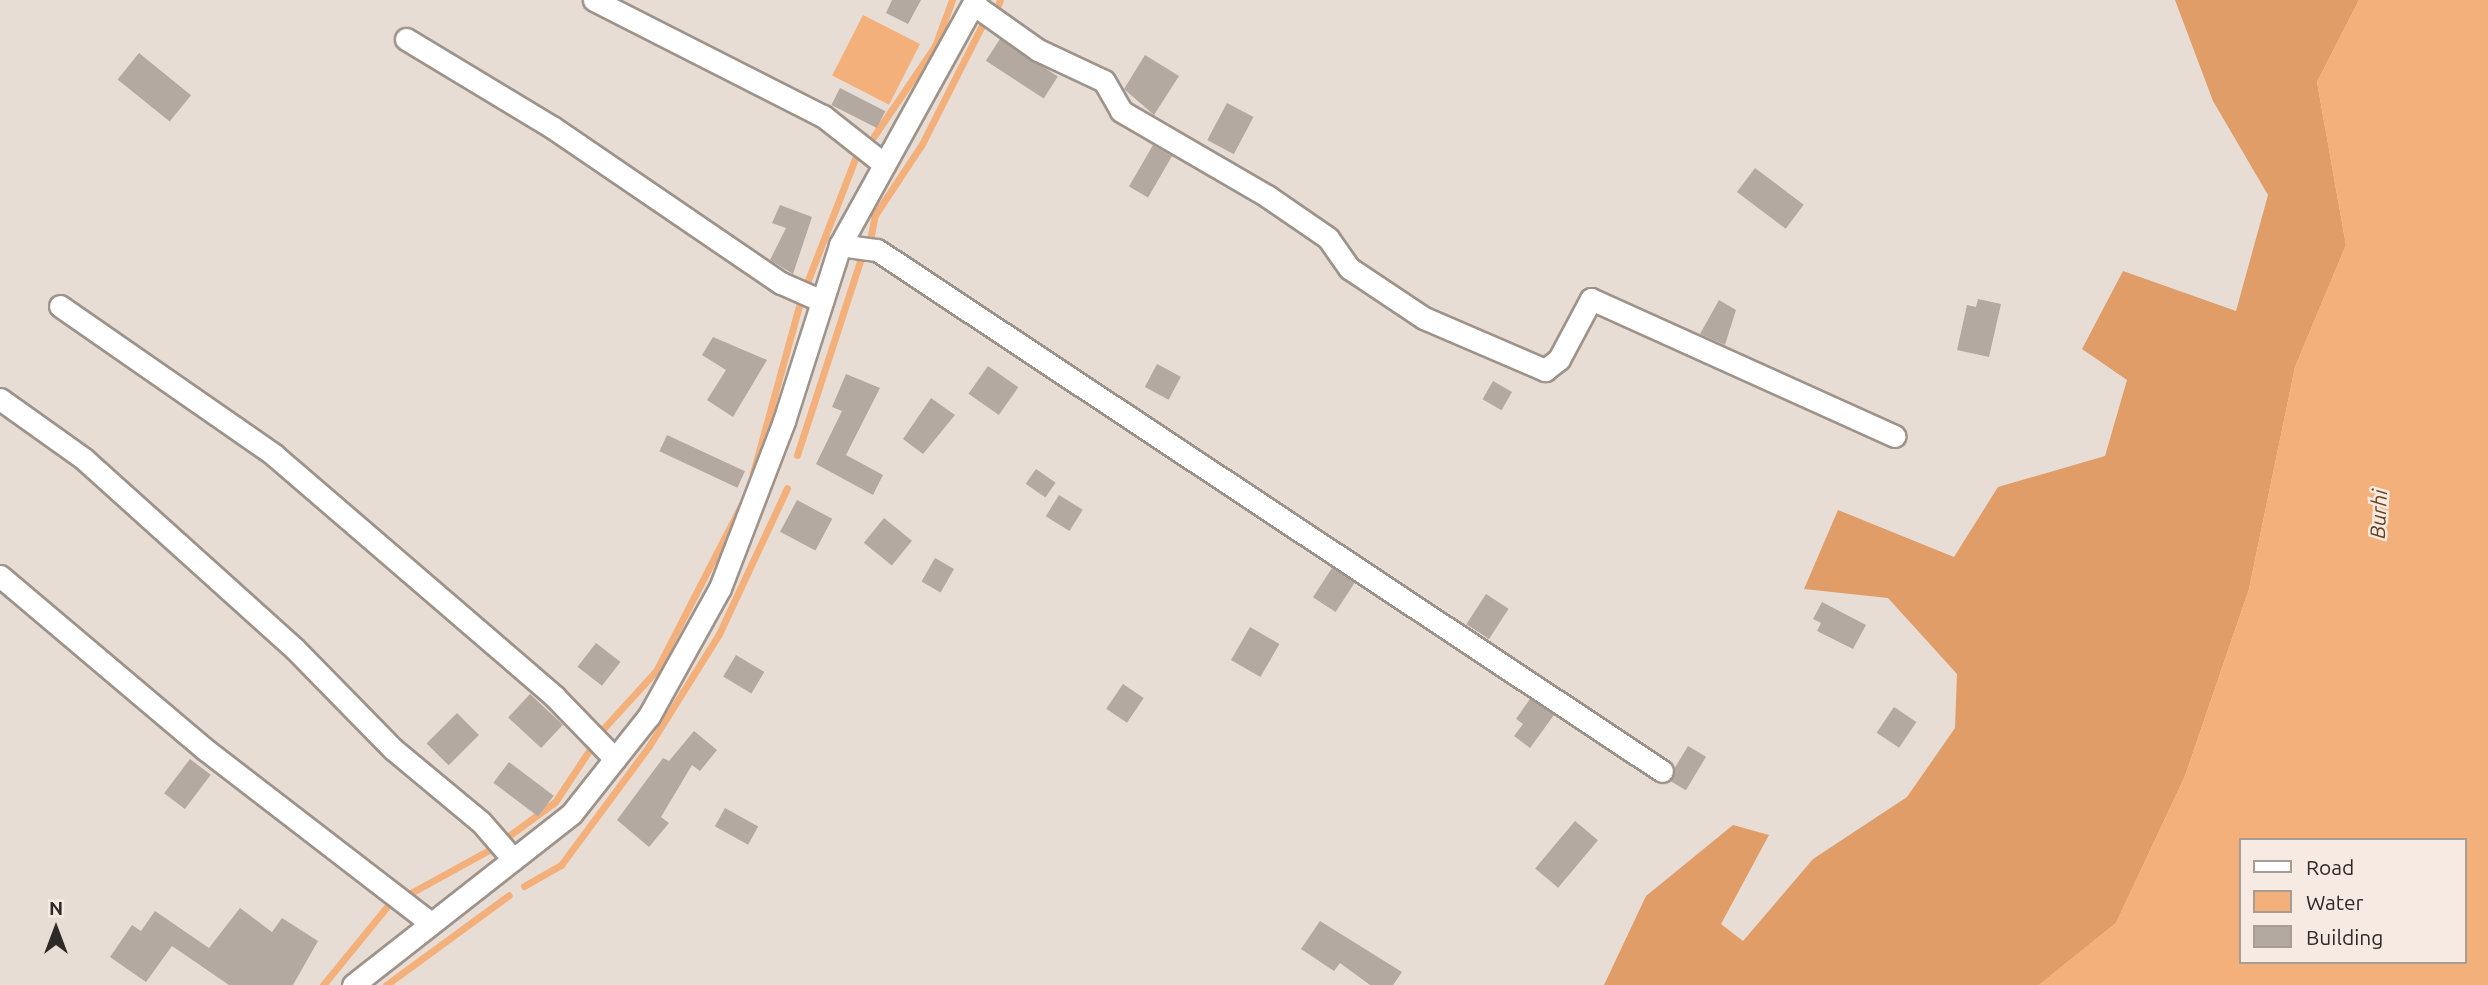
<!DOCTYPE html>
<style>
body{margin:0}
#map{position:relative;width:2488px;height:985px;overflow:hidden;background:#e8ddd5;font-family:Ubuntu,sans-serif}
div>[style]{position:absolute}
.forest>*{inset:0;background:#e09d68}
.water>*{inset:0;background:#f4b07b;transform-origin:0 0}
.stream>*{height:7px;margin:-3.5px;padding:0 3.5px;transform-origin:3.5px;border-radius:3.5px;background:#f4b07b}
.building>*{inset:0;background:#b3a9a1;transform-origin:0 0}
.roads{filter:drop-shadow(2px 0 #9e938b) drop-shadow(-2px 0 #9e938b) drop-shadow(0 2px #9e938b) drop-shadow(0 -2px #9e938b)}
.minor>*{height:21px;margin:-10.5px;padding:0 10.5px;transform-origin:10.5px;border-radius:10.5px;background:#fff}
span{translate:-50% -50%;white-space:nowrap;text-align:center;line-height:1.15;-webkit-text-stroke:5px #f6eae2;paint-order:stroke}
.water-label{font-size:21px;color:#6b3f18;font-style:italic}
.legend{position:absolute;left:2239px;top:838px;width:228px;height:126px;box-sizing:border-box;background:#f6eae2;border:2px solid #a69d97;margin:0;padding:9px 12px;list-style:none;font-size:21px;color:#2e2a27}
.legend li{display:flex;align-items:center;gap:14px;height:35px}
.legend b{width:35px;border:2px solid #a69d97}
.north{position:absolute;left:21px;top:894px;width:70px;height:70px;-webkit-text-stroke:5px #f6eae2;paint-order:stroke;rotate:0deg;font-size:19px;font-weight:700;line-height:28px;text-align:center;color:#2e2a27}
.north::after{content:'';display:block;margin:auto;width:24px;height:32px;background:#2e2a27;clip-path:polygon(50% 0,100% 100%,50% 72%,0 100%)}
</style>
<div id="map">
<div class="forest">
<i style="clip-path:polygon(2175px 0,2359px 0,2317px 82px,2346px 245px,2295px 367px,2249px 589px,2185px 776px,2116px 923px,2039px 985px,1604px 985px,1646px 896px,1733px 825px,1769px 835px,1721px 924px,1743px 941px,1813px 859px,1907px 797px,1955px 728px,1957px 674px,1888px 598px,1804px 589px,1838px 510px,1954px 557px,1998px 487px,2105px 456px,2127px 380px,2082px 349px,2123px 271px,2236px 311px,2268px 195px,2213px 101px)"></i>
</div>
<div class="water">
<i style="clip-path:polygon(evenodd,2359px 0,2488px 0,2488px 985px,2039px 985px,2116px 923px,2185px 776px,2249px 589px,2295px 367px,2346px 245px,2317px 82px,2359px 0,2241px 840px,2465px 840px,2465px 962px,2241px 962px,2241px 840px)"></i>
<i style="left:863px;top:15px;width:64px;height:68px;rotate:27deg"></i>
</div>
<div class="stream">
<i style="left:998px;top:5px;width:5px;rotate:-68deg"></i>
<i style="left:874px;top:136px;width:109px;rotate:-55.9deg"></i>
<i style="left:935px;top:46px;width:49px;rotate:-69.7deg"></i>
<i style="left:870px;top:240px;width:25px;rotate:-79deg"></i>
<i style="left:875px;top:215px;width:85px;rotate:-56.5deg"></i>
<i style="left:922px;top:144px;width:131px;rotate:-63.2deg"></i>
<i style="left:808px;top:280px;width:133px;rotate:-68.8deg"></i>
<i style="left:797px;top:455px;width:207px;rotate:-72deg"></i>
<i style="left:753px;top:473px;width:177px;rotate:-74.6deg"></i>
<i style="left:603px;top:729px;width:79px;rotate:-47.6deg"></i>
<i style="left:656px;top:671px;width:188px;rotate:-62.8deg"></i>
<i style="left:506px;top:838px;width:61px;rotate:-36.3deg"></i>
<i style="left:555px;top:802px;width:67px;rotate:-56.5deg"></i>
<i style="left:524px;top:886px;width:43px;rotate:-29.6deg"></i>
<i style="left:561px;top:865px;width:148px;rotate:-53.5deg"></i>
<i style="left:649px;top:746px;width:132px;rotate:-58deg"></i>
<i style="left:719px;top:634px;width:161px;rotate:-65deg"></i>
<i style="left:409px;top:894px;width:94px;rotate:-28.8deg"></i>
<i style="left:323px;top:985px;width:104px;rotate:-50.8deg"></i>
<i style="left:386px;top:985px;width:152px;rotate:-36.2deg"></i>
</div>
<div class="building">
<i style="clip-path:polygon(892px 0,921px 0,908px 24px,886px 13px)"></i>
<i style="left:1000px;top:39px;width:69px;height:26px;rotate:33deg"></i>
<i style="left:139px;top:53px;width:67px;height:34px;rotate:39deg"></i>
<i style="clip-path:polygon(1145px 55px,1179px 76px,1154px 115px,1124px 89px)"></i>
<i style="left:840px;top:88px;width:51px;height:19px;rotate:27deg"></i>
<i style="left:1227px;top:103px;width:30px;height:42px;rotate:28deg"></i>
<i style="left:1153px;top:145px;width:22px;height:48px;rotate:30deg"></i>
<i style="left:1755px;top:168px;width:61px;height:30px;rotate:37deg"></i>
<i style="clip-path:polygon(780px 205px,812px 217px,793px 274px,770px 260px,786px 228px,772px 223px)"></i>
<i style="clip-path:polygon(1978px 299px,2001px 304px,1989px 357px,1957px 350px,1967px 305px,1976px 307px)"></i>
<i style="clip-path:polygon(1719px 300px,1736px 310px,1725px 345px,1700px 334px)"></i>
<i style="clip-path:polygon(713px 337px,767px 360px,733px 417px,707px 400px,726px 370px,702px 355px)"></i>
<i style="left:1157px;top:364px;width:27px;height:26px;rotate:28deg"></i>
<i style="left:988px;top:366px;width:37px;height:34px;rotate:35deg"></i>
<i style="clip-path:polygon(846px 374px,880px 388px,846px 455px,883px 475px,873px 495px,816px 464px,842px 411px,832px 407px)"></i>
<i style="left:1493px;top:381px;width:22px;height:21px;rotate:30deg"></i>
<i style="clip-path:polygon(931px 398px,955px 415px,923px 454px,903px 439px)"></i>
<i style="left:667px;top:435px;width:86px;height:18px;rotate:25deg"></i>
<i style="left:1036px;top:469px;width:24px;height:18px;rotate:35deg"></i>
<i style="left:1059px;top:495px;width:28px;height:25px;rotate:32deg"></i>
<i style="left:797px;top:500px;width:40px;height:36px;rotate:28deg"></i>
<i style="left:884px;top:518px;width:36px;height:32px;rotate:39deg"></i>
<i style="left:935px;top:558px;width:22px;height:27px;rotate:30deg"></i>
<i style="left:1332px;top:568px;width:27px;height:35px;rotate:33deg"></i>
<i style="left:1486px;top:594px;width:27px;height:36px;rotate:33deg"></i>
<i style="clip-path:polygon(1822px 602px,1866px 625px,1853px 649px,1817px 631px,1821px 623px,1813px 619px)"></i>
<i style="left:1250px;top:627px;width:34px;height:38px;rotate:30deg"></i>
<i style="left:596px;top:643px;width:31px;height:30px;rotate:38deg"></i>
<i style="left:736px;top:655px;width:33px;height:25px;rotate:31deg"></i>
<i style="left:1123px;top:684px;width:25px;height:30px;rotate:34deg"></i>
<i style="left:530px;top:694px;width:45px;height:32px;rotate:43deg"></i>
<i style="clip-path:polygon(1530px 699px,1554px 715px,1530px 748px,1514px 736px,1523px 724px,1516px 719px)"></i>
<i style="left:1894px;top:707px;width:27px;height:31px;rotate:34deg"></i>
<i style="left:457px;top:713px;width:31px;height:43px;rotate:45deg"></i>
<i style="clip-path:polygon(694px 731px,717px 750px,700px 771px,692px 765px,661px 817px,669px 823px,649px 847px,617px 820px,663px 758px,669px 761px)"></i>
<i style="left:1688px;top:746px;width:21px;height:39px;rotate:31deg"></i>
<i style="left:190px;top:759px;width:26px;height:43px;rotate:37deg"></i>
<i style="left:509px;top:762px;width:56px;height:26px;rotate:37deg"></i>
<i style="left:725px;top:808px;width:38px;height:21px;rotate:29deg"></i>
<i style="left:1575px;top:821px;width:30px;height:62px;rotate:40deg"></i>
<i style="clip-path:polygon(240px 908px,272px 932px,282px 918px,318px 941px,293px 985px,229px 985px,172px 946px,146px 982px,110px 957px,132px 925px,141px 931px,155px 911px,209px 948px)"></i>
<i style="clip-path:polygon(1320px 921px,1402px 972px,1393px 985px,1370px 985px,1340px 963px,1334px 971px,1301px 949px)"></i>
</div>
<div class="roads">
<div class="minor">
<i style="left:594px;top:0;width:257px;rotate:26.9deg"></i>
<i style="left:823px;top:116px;width:78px;rotate:38.2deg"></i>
<i style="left:973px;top:4px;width:80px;rotate:35.3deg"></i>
<i style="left:1038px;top:50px;width:73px;rotate:25.2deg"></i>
<i style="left:1104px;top:81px;width:34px;rotate:60deg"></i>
<i style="left:1121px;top:111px;width:169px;rotate:30.2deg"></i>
<i style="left:1267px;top:196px;width:74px;rotate:34.5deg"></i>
<i style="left:1328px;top:238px;width:37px;rotate:55deg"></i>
<i style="left:1349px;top:268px;width:90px;rotate:33.7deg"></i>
<i style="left:1424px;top:318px;width:132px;rotate:23.3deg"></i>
<i style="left:1545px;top:370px;width:18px;rotate:-38deg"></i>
<i style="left:1559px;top:359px;width:68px;rotate:-61.9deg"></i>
<i style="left:1591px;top:299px;width:333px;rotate:24.3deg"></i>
<i style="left:406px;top:39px;width:170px;rotate:31.1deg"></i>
<i style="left:552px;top:127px;width:277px;rotate:34.3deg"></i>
<i style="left:781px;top:283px;width:45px;rotate:23.7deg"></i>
<i style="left:840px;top:245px;width:37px;rotate:8deg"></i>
<i style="left:877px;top:250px;width:942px;rotate:33.57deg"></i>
<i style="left:60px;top:306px;width:261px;rotate:34.8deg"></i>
<i style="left:274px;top:455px;width:371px;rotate:40.7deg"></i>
<i style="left:555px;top:697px;width:86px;rotate:45.9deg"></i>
<i style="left:0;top:399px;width:103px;rotate:35.5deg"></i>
<i style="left:84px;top:459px;width:284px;rotate:42deg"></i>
<i style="left:295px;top:649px;width:140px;rotate:45.6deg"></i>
<i style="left:393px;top:749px;width:114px;rotate:39.7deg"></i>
<i style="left:481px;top:822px;width:49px;rotate:49.1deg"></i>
<i style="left:0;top:576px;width:270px;rotate:40.2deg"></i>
<i style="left:206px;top:750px;width:284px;rotate:37.6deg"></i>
<i style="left:353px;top:985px;width:278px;rotate:-38.1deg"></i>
<i style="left:572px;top:813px;width:124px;rotate:-51.6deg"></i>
<i style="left:649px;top:716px;width:146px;rotate:-61deg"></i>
<i style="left:720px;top:588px;width:179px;rotate:-69deg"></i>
<i style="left:784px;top:421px;width:185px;rotate:-72.3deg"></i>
<i style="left:840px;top:245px;width:280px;rotate:-61.1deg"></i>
</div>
</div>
<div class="water-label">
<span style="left:2378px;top:514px;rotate:-87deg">Burhi</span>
</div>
<ul class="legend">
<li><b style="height:9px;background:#fff"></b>Road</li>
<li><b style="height:19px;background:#f4b07b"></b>Water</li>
<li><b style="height:19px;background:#b3a9a1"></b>Building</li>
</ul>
<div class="north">N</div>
</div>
